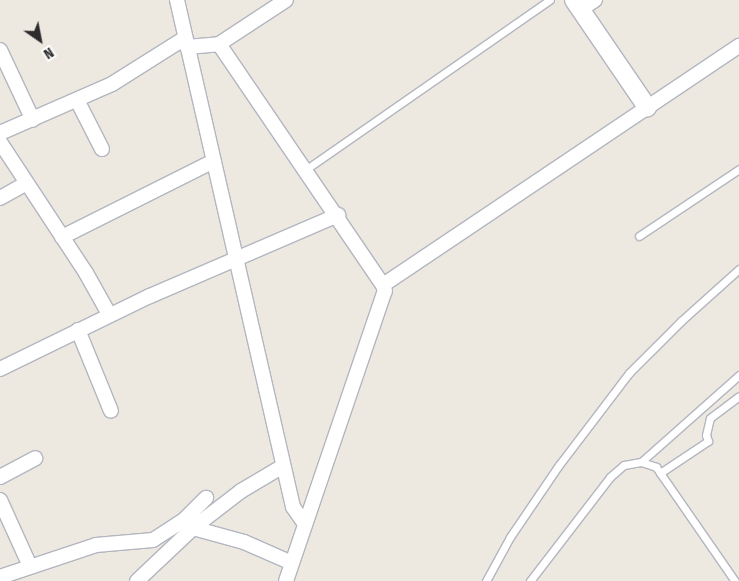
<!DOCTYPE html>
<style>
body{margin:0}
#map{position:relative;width:739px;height:581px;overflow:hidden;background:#eee9e0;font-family:"Fira Sans Condensed",sans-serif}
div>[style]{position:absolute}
.roads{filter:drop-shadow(1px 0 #b3b6c0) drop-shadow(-1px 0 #b3b6c0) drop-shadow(0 1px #b3b6c0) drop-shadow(0 -1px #b3b6c0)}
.service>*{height:7px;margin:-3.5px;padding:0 3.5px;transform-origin:3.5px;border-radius:3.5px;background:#fff}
.minor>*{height:14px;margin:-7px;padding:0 7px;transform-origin:7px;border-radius:7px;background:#fff}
.tertiary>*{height:18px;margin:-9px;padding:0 9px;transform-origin:9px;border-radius:9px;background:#fff}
span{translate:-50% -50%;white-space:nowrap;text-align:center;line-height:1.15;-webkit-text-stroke:4px #fff;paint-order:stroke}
.north{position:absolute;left:15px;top:15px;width:50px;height:50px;-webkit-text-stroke:4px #fff;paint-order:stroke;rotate:147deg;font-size:14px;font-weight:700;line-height:20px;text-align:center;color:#2d2d2d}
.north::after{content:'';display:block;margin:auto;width:18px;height:22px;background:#2d2d2d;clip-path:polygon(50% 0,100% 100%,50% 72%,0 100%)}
</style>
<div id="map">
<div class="roads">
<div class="service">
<i style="left:305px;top:170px;width:298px;rotate:-34.8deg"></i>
<i style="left:639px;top:236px;width:120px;rotate:-33.8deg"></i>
<i style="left:641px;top:462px;width:131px;rotate:-41.6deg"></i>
<i style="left:660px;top:473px;width:58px;rotate:-33.7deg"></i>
<i style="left:708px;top:441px;width:6px;rotate:-108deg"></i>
<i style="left:706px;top:435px;width:17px;rotate:-77deg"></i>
<i style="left:710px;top:418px;width:36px;rotate:-37deg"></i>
<i style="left:486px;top:581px;width:50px;rotate:-61.4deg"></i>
<i style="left:510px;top:537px;width:87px;rotate:-55.8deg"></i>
<i style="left:559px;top:465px;width:116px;rotate:-52.7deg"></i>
<i style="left:629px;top:373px;width:74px;rotate:-45deg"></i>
<i style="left:681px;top:321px;width:78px;rotate:-41.9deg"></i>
<i style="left:530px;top:581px;width:131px;rotate:-52.4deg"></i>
<i style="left:610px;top:477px;width:18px;rotate:-41deg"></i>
<i style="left:624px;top:465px;width:17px;rotate:-10deg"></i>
<i style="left:641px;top:462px;width:16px;rotate:18deg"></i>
<i style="left:656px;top:467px;width:139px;rotate:55.3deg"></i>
</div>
<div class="minor">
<i style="left:177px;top:0;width:520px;rotate:77.11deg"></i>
<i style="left:293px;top:507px;width:21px;rotate:55deg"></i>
<i style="left:580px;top:10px;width:18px;rotate:-34deg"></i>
<i style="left:219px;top:44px;width:292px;rotate:55.8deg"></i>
<i style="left:187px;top:47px;width:32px;rotate:-5deg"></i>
<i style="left:219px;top:44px;width:80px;rotate:-33.3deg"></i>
<i style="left:0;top:50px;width:77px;rotate:64.8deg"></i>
<i style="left:77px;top:100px;width:55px;rotate:63deg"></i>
<i style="left:0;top:133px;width:122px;rotate:-23.6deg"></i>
<i style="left:112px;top:84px;width:86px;rotate:-32.2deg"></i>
<i style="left:0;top:142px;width:157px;rotate:56.7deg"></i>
<i style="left:86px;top:273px;width:47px;rotate:60.7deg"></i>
<i style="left:0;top:198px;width:29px;rotate:-29deg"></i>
<i style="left:62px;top:237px;width:168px;rotate:-26.6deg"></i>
<i style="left:78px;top:330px;width:87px;rotate:67.8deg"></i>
<i style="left:0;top:369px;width:167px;rotate:-26deg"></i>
<i style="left:150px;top:296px;width:205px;rotate:-23.3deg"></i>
<i style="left:0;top:477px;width:40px;rotate:-28deg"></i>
<i style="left:0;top:500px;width:72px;rotate:65.6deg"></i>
<i style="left:189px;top:523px;width:6px;rotate:51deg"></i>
<i style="left:193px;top:528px;width:53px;rotate:15.4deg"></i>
<i style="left:244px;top:542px;width:52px;rotate:23.6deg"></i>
<i style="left:0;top:577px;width:101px;rotate:-18.4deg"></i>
<i style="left:96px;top:545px;width:57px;rotate:-5deg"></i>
<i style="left:153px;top:540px;width:38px;rotate:-33deg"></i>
<i style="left:185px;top:519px;width:30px;rotate:-45deg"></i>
<i style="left:137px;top:581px;width:77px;rotate:-43.4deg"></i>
<i style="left:193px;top:528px;width:61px;rotate:-37.6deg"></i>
<i style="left:241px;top:491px;width:49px;rotate:-30.8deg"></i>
<i style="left:286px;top:581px;width:306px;rotate:-71.2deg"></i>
<i style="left:385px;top:291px;width:6px;rotate:-108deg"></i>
<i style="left:383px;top:285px;width:429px;rotate:-33.9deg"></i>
</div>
<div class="tertiary">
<i style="left:574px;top:0;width:130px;rotate:55.7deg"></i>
</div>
</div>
<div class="north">N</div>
</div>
